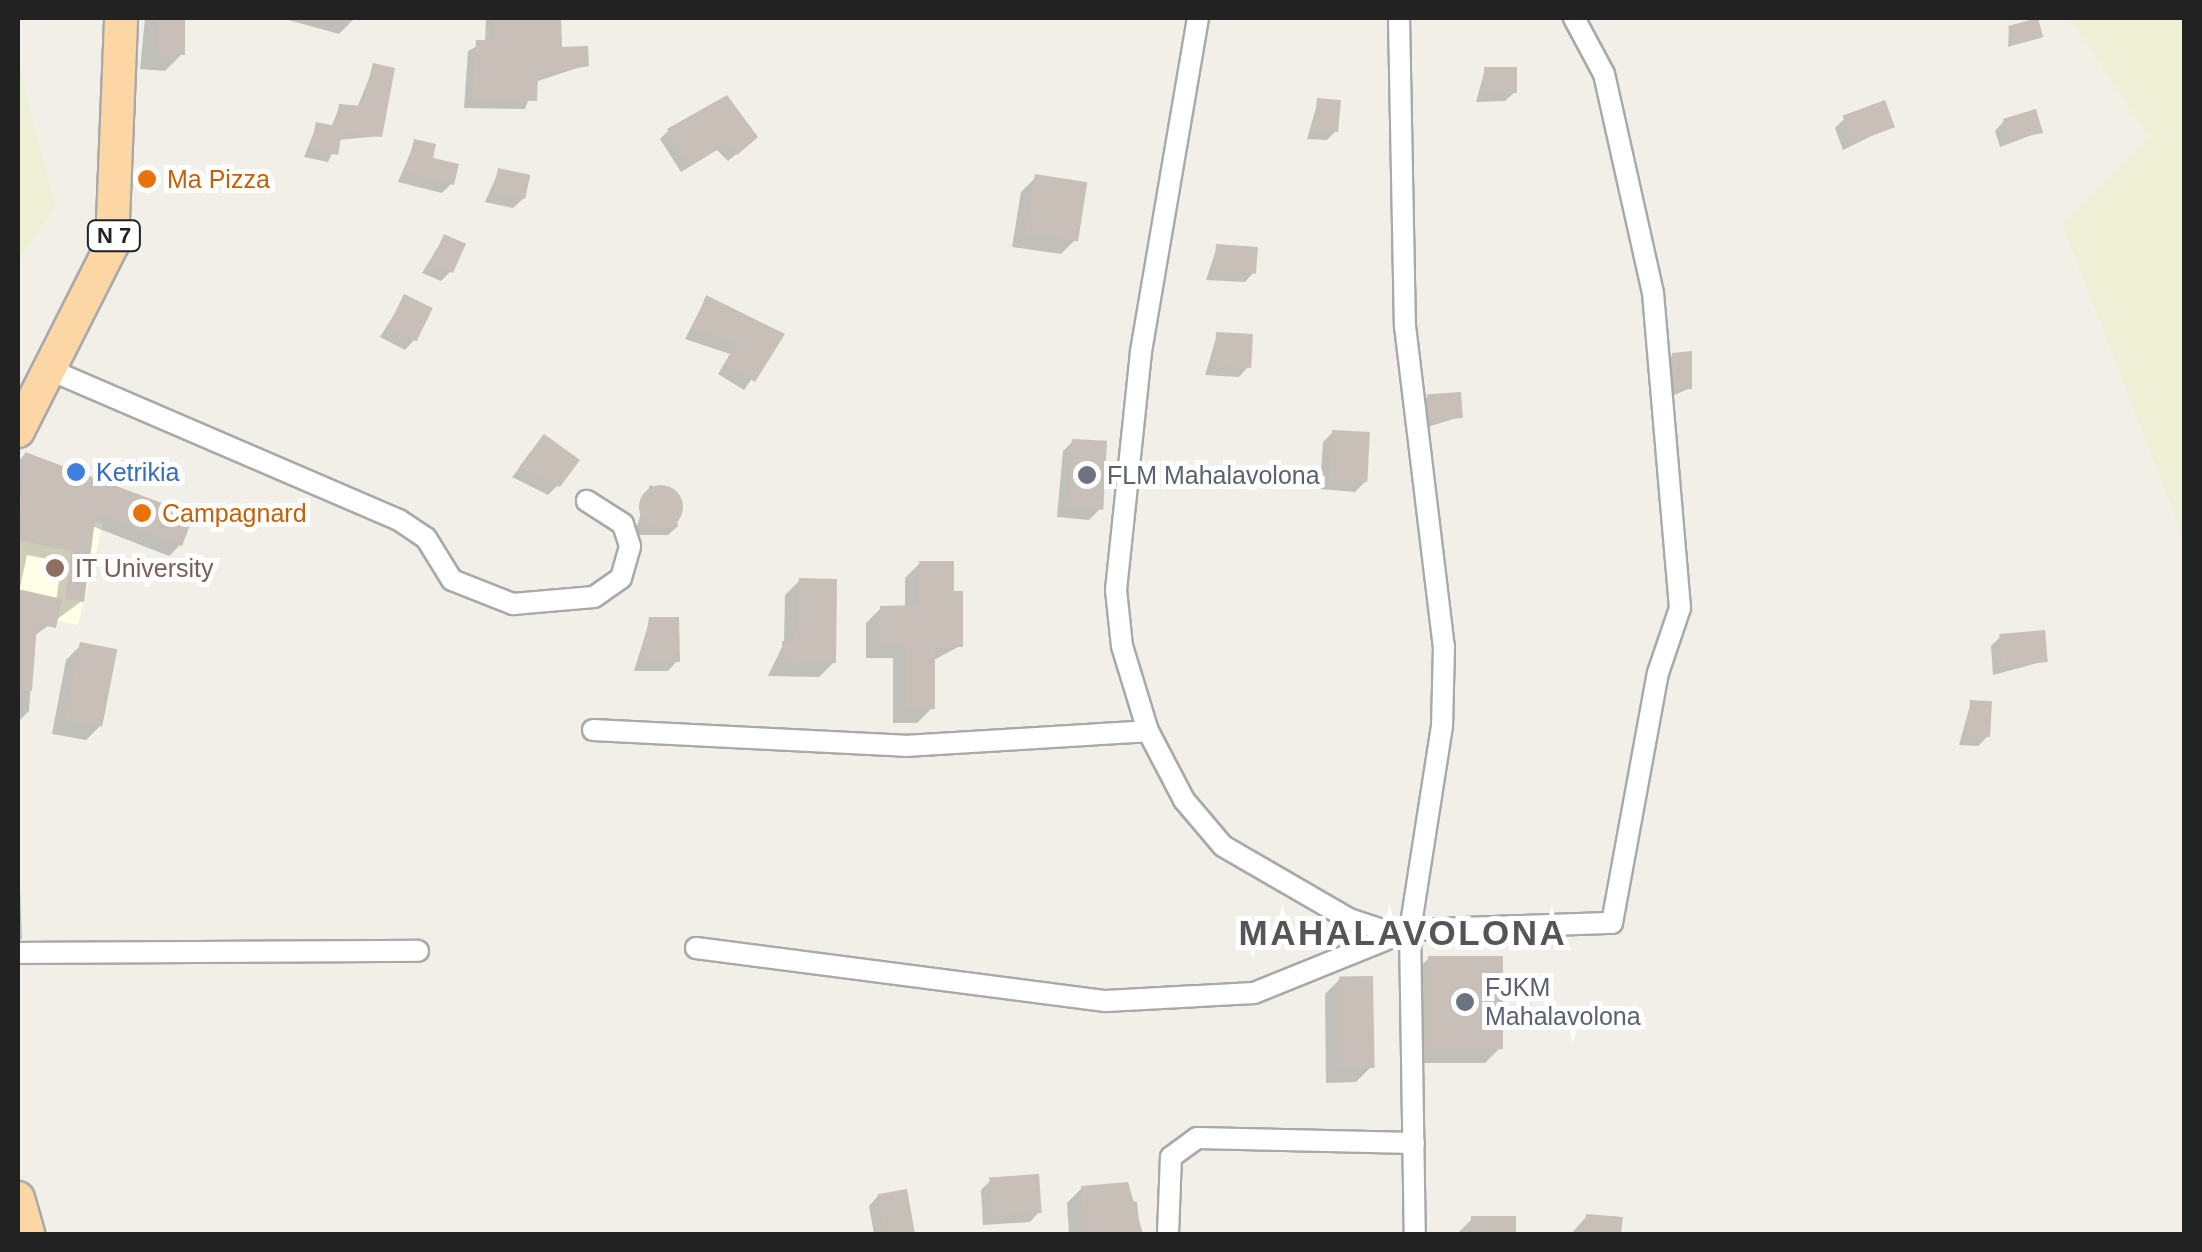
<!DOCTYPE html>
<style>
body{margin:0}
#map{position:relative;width:2202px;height:1252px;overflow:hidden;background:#f2efe9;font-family:Helvetica,sans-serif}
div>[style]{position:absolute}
.education>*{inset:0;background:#ffffe5}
.farmland>*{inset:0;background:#eef0d5}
.shadow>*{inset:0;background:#0003}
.building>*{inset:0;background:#c7bfb8;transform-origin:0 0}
.round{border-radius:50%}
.roads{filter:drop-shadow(2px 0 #a9a9a9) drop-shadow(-2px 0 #a9a9a9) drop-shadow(0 2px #a9a9a9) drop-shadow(0 -2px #a9a9a9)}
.street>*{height:20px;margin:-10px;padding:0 10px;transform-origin:10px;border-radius:10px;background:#fff}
.primary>*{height:32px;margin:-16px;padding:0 16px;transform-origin:16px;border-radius:16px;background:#fcd6a4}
.dots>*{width:28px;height:28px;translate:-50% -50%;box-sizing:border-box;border:5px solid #fff;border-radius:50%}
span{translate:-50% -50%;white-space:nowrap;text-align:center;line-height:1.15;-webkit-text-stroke:10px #fff;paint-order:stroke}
.shield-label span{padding:2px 8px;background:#fff;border:2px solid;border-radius:8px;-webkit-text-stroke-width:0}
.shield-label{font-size:22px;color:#222;font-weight:700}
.food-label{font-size:25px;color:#c56008}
.left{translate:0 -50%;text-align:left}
.shop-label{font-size:25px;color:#366cbe}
.worship-label{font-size:25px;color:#5b616d}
.education-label{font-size:25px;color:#785e54}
.district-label{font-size:35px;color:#555;font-weight:700;letter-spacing:2.5px}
.frame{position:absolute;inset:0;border:20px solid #222;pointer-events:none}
</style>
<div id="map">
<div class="education">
<i style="clip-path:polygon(18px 496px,103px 524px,78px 625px,18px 612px)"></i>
</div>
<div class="farmland">
<i style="clip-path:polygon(2070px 18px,2184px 18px,2184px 539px,2062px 224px,2149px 137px)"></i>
<i style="clip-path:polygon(18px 62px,55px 206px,18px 261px)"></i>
</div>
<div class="shadow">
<i style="clip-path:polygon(145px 18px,183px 18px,180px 56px,165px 71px,140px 69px)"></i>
<i style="clip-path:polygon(281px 18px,355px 18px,339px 34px)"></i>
<i style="clip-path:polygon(486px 18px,559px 18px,559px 50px,586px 65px,535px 82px,525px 109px,464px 108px,468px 51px,485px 42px)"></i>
<i style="clip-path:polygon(2009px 28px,2040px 36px,2008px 47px)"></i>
<i style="clip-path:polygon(374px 66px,380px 136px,338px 140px,328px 162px,304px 157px,317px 125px,331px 127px,340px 106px,357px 108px)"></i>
<i style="clip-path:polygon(1485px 69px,1515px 92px,1505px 101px,1476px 102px)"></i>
<i style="clip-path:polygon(1318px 101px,1336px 131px,1327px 140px,1307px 139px)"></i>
<i style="clip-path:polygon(1845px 118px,1892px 126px,1843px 150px,1835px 128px)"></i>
<i style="clip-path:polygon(2004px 121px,2040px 132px,2000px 147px,1995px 131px)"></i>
<i style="clip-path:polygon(668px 131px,747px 145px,728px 161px,717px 150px,681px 172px,660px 139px)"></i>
<i style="clip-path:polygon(415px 142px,452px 183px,442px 193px,398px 182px)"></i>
<i style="clip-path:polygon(499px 171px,523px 199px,513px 208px,485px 202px)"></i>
<i style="clip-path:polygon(1036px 177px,1076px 239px,1061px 254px,1012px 247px,1021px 192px)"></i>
<i style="clip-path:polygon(444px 237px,450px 272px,441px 281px,422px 273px)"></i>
<i style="clip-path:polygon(1217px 247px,1254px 272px,1245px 282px,1206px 280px)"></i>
<i style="clip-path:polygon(405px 297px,414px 340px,405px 350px,380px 337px)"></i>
<i style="clip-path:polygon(706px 298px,782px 335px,744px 390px,718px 374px,730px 354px,685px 339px)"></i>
<i style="clip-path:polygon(1217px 335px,1248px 367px,1239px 377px,1205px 375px)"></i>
<i style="clip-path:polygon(1673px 355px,1690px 388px,1666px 399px,1663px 365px)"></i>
<i style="clip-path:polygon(1428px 396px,1460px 417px,1421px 429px,1419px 406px)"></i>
<i style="clip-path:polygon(1333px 432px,1365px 482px,1355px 492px,1320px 489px,1323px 442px)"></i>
<i style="clip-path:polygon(544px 437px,558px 485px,548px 495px,512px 477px)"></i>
<i style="clip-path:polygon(1073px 441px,1099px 510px,1089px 520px,1057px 517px,1063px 451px)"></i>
<i style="clip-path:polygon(evenodd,25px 454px,180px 545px,169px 556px,92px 526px,82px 601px,34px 636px,29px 711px,18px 722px,18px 462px,25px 454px,27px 555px,62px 562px,56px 601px,19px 592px,27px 555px)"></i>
<i style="clip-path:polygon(650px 485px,672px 493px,678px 526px,668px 535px,634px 535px)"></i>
<i style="clip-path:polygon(920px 563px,951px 593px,960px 646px,932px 661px,932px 708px,917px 723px,893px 723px,893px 658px,866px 658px,866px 623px,881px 608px,905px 608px,905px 578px)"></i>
<i style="clip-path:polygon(800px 580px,834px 662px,819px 677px,768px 676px,784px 643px,785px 595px)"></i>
<i style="clip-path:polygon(650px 619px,677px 661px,668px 671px,634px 671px)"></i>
<i style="clip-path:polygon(2001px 636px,2045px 661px,1993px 675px,1991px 646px)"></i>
<i style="clip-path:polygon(81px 645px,101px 725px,86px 740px,52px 734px,66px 660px)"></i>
<i style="clip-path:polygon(1971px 702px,1988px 736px,1978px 746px,1959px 745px)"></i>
<i style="clip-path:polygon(18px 835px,22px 938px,18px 943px)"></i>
<i style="clip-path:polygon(1429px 958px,1500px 1048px,1485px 1063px,1413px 1063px,1414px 973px)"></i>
<i style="clip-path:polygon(1340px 979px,1371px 1067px,1356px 1082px,1326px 1083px,1325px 994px)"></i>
<i style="clip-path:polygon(991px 1180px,1039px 1212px,1030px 1222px,983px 1225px,981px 1190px)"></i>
<i style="clip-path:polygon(1082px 1188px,1137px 1202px,1140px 1233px,1069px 1234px,1067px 1203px)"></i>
<i style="clip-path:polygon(878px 1196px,912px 1232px,909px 1234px,874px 1234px,869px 1206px)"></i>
<i style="clip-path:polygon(1587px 1216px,1620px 1219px,1619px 1234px,1571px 1234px)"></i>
<i style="clip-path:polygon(1514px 1218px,1514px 1234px,1457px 1234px,1472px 1219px)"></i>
</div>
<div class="building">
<i style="left:157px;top:18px;width:28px;height:37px"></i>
<i style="clip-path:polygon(493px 18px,561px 18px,562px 47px,588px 46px,589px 66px,538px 75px,537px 101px,472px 100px,476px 40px,493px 40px)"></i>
<i style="left:2038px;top:18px;width:20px;height:31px;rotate:75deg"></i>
<i style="clip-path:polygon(373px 63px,395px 68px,382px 137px,342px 133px,338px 155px,310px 150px,316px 122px,336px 126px,339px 104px,362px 106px)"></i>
<i style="left:1484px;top:67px;width:33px;height:26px"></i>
<i style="clip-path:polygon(727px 95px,758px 137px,737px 155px,726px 143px,690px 166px,667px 129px)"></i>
<i style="left:1317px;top:98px;width:24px;height:32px;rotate:5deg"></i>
<i style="left:1885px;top:100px;width:29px;height:45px;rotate:70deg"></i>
<i style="clip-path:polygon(2036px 109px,2043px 133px,2009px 139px,2003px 119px)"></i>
<i style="clip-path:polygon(414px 139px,436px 144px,433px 158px,459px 164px,454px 185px,406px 173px)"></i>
<i style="left:498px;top:168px;width:33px;height:25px;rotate:12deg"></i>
<i style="left:1035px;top:174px;width:53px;height:60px;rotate:9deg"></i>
<i style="left:444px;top:234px;width:24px;height:32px;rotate:24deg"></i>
<i style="left:1216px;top:244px;width:42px;height:27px;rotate:4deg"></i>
<i style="left:404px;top:294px;width:32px;height:37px;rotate:26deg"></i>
<i style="clip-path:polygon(706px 295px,785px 334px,755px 382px,725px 364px,737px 344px,693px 329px)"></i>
<i style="left:1216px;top:332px;width:37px;height:34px;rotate:3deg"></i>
<i style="clip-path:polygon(1692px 351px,1692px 389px,1675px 390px,1672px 353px)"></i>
<i style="left:1461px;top:392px;width:26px;height:34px;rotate:86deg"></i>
<i style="left:1332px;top:430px;width:38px;height:50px;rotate:3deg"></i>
<i style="clip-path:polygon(544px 434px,580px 460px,560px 487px,519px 467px)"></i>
<i style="left:1072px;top:439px;width:35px;height:69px;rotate:3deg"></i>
<i style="clip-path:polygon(25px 452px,194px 515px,182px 546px,96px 513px,84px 602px,65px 599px,72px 551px,18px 540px)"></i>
<i class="round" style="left:639px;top:485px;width:44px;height:44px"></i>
<i style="clip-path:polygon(919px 561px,954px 561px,954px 591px,963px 591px,963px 647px,935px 647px,935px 709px,907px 709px,907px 644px,880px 644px,880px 606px,919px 605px)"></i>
<i style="clip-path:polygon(799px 578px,837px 579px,836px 663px,782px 662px,782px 641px,792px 642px,798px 626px)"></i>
<i style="clip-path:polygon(18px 589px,62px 599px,56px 628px,37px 624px,32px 691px,18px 690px)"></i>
<i style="clip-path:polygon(649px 617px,679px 617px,680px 662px,642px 663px)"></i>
<i style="left:2045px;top:630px;width:32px;height:46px;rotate:85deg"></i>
<i style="left:80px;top:642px;width:38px;height:79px;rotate:11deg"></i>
<i style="left:1970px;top:700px;width:22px;height:36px;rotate:3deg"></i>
<i style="left:1428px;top:956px;width:75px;height:93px"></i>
<i style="left:1373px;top:976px;width:92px;height:34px;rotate:89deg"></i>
<i style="left:1039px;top:1174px;width:39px;height:50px;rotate:86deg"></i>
<i style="clip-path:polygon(1128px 1182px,1143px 1234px,1085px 1234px,1081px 1186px)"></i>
<i style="left:907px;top:1189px;width:45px;height:30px;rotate:80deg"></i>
<i style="clip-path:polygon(1586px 1214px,1623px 1217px,1621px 1234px,1584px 1234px)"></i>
<i style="left:1471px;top:1216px;width:45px;height:18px"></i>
</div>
<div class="roads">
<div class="street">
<i style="left:1198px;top:18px;width:339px;rotate:99.7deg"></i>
<i style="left:1141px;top:352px;width:239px;rotate:96deg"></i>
<i style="left:1116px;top:590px;width:56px;rotate:83.9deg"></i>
<i style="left:1122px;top:646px;width:89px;rotate:73deg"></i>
<i style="left:1148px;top:731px;width:78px;rotate:62.4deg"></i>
<i style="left:1184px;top:800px;width:60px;rotate:49.7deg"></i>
<i style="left:1223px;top:846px;width:146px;rotate:30.1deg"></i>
<i style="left:1349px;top:919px;width:47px;rotate:18.4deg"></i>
<i style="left:1399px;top:18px;width:308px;rotate:88.9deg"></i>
<i style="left:1405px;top:326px;width:322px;rotate:83.1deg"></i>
<i style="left:1444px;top:646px;width:80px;rotate:91.4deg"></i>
<i style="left:1442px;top:726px;width:206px;rotate:98.9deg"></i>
<i style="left:1410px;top:930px;width:304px;rotate:89.1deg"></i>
<i style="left:55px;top:372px;width:374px;rotate:23.3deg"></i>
<i style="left:399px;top:520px;width:32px;rotate:34deg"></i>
<i style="left:426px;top:538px;width:49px;rotate:58.2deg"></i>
<i style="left:452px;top:580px;width:66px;rotate:21.5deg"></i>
<i style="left:513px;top:604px;width:81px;rotate:-4.9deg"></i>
<i style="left:594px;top:597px;width:33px;rotate:-35deg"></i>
<i style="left:621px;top:578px;width:33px;rotate:-74deg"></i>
<i style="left:630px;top:546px;width:23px;rotate:-108deg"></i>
<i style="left:623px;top:524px;width:43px;rotate:-147.4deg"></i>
<i style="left:593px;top:730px;width:312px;rotate:2.9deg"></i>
<i style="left:905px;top:746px;width:243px;rotate:-3.5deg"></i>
<i style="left:696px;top:948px;width:413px;rotate:7.4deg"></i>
<i style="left:1106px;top:1001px;width:148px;rotate:-3.1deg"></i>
<i style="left:1254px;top:993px;width:168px;rotate:-22deg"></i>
<i style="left:1410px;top:930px;width:202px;rotate:-2deg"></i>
<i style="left:1612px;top:923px;width:254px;rotate:-79.6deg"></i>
<i style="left:1658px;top:673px;width:69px;rotate:-71.3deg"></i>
<i style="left:1680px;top:608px;width:316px;rotate:-94.9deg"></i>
<i style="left:1653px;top:293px;width:224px;rotate:-102.6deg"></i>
<i style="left:1604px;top:74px;width:64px;rotate:-118.2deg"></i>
<i style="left:18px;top:953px;width:400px;rotate:-0.3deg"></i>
<i style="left:1168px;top:1234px;width:77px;rotate:-87.8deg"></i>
<i style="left:1171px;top:1157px;width:32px;rotate:-36deg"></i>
<i style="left:1197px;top:1138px;width:217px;rotate:1.3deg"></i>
</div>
<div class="primary">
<i style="left:18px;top:431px;width:208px;rotate:-63.2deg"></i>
<i style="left:112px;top:245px;width:227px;rotate:-87.7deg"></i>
<i style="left:18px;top:1198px;width:37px;rotate:74deg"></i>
</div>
</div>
<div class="dots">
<i style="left:147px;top:179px;background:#e8710a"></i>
<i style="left:76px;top:472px;background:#3f7fe0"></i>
<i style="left:1087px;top:475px;background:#6b7280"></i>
<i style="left:142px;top:513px;background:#e8710a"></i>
<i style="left:55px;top:568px;background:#8d6e63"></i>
<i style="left:1465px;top:1002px;background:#6b7280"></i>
</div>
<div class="shield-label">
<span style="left:114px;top:236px">N 7</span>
</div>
<div class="food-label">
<span class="left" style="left:167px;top:179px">Ma Pizza</span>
<span class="left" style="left:162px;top:513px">Campagnard</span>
</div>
<div class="shop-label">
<span class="left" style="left:96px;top:472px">Ketrikia</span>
</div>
<div class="worship-label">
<span class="left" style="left:1107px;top:475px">FLM Mahalavolona</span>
<span class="left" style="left:1485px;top:1002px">FJKM<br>Mahalavolona</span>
</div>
<div class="education-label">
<span class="left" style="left:75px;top:568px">IT University</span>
</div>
<div class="district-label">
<span style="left:1403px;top:933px">MAHALAVOLONA</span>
</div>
<div class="frame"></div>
</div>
